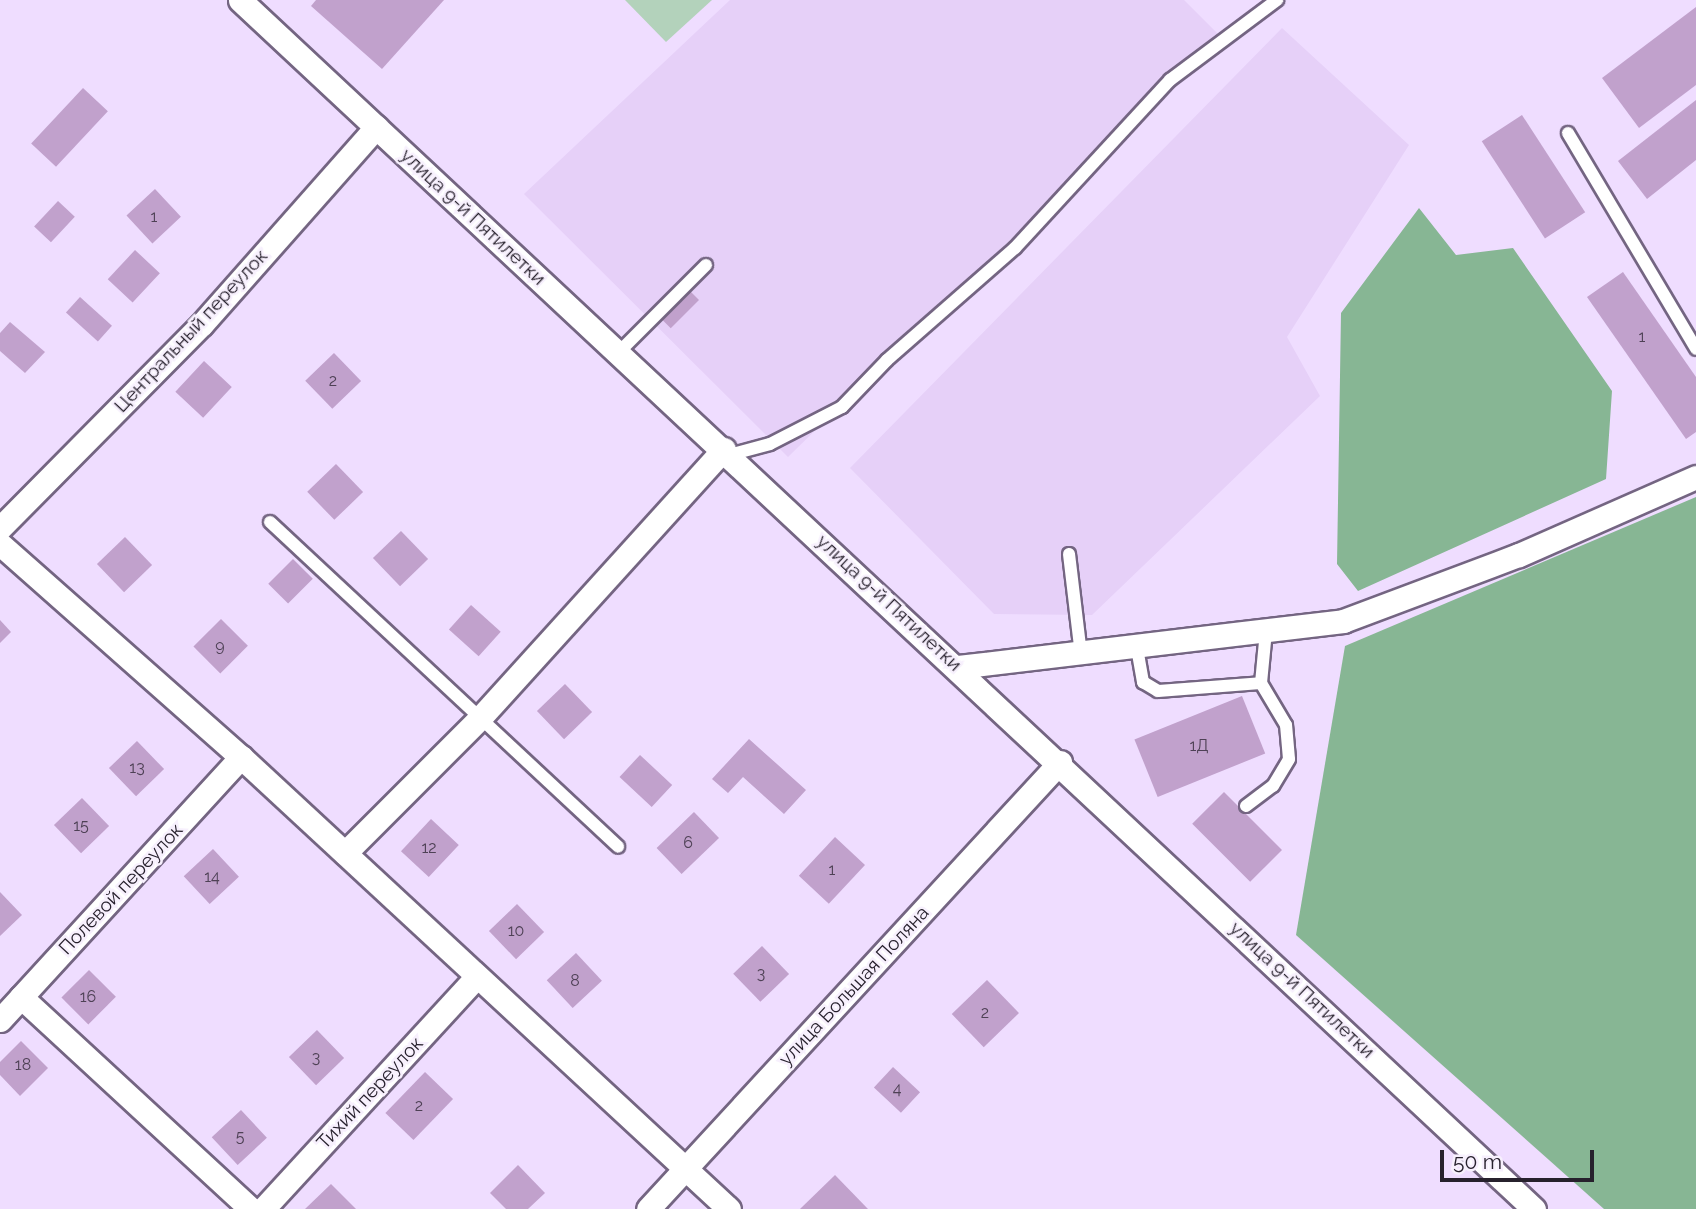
<!DOCTYPE html>
<meta charset="utf-8">
<style>
body{margin:0}
#map{position:relative;width:1696px;height:1209px;overflow:hidden;background:#efddff;font-family:Raleway,sans-serif}
div>[style]{position:absolute}
.built>*{inset:0;background:#e6d0f8}
.green>*{inset:0;background:#b3d2bb}
.forest>*{inset:0;background:#87b694}
.building>*{inset:0;background:#c1a1cc;transform-origin:0 0}
.roads{filter:drop-shadow(2px 0 #746582) drop-shadow(-2px 0 #746582) drop-shadow(0 2px #746582) drop-shadow(0 -2px #746582)}
.service>*{height:12px;margin:-6px;padding:0 6px;transform-origin:6px;border-radius:6px;background:#fff}
.minor>*{height:23px;margin:-11.5px;padding:0 11.5px;transform-origin:11.5px;border-radius:11.5px;background:#fff}
span{translate:-50% -50%;white-space:nowrap;text-align:center;line-height:1.15;-webkit-text-stroke:5px #f7f0fd;paint-order:stroke}
.number-label{font-size:16px;color:#4e4155}
.number-label span{-webkit-text-stroke-width:0}
.street-label{font-size:19px;color:#27212d}
.scale{position:absolute;left:1440px;top:1150px;width:154px;height:32px;box-sizing:border-box;border:4px solid #27212d;border-top:0;padding-left:9px;font-size:21px;line-height:24px;white-space:nowrap;color:#27212d;-webkit-text-stroke:5px #f7f0fd;paint-order:stroke}
</style>
<div id="map">
<div class="built">
<i style="clip-path:polygon(730px 0,1184px 0,1219px 35px,788px 457px,524px 194px)"></i>
<i style="clip-path:polygon(1282px 28px,1409px 145px,1287px 337px,1320px 396px,1092px 615px,994px 614px,850px 468px)"></i>
</div>
<div class="green">
<i style="clip-path:polygon(625px 0,712px 0,666px 42px)"></i>
</div>
<div class="forest">
<i style="clip-path:polygon(1419px 208px,1456px 255px,1513px 248px,1612px 391px,1606px 479px,1358px 591px,1337px 564px,1341px 313px)"></i>
<i style="clip-path:polygon(1696px 497px,1696px 1209px,1604px 1209px,1296px 935px,1345px 646px)"></i>
</div>
<div class="building">
<i style="clip-path:polygon(316px 0,444px 0,382px 69px,311px 6px)"></i>
<i style="clip-path:polygon(1696px 7px,1696px 85px,1639px 128px,1602px 78px)"></i>
<i style="left:83px;top:88px;width:34px;height:76px;rotate:43deg"></i>
<i style="clip-path:polygon(1696px 100px,1696px 160px,1647px 199px,1618px 161px)"></i>
<i style="left:1522px;top:115px;width:116px;height:48px;rotate:57deg"></i>
<i style="left:155px;top:189px;width:38px;height:39px;rotate:47deg"></i>
<i style="left:58px;top:201px;width:23px;height:35px;rotate:43deg"></i>
<i style="left:135px;top:250px;width:34px;height:40px;rotate:43deg"></i>
<i style="clip-path:polygon(1623px 272px,1696px 377px,1696px 432px,1686px 439px,1587px 297px)"></i>
<i style="left:687px;top:288px;width:17px;height:40px;rotate:45deg"></i>
<i style="left:80px;top:297px;width:43px;height:21px;rotate:42deg"></i>
<i style="clip-path:polygon(10px 322px,45px 352px,25px 373px,0 351px,0 333px)"></i>
<i style="left:334px;top:353px;width:39px;height:40px;rotate:46deg"></i>
<i style="left:204px;top:361px;width:38px;height:42px;rotate:43deg"></i>
<i style="left:336px;top:464px;width:39px;height:40px;rotate:46deg"></i>
<i style="left:401px;top:531px;width:39px;height:39px;rotate:46deg"></i>
<i style="left:125px;top:537px;width:39px;height:39px;rotate:46deg"></i>
<i style="left:293px;top:559px;width:28px;height:35px;rotate:45deg"></i>
<i style="left:471px;top:605px;width:40px;height:33px;rotate:42deg"></i>
<i style="left:221px;top:619px;width:38px;height:39px;rotate:45deg"></i>
<i style="clip-path:polygon(0 620px,11px 632px,0 643px)"></i>
<i style="left:565px;top:684px;width:39px;height:39px;rotate:46deg"></i>
<i style="left:1242px;top:696px;width:62px;height:116px;rotate:68deg"></i>
<i style="clip-path:polygon(749px 739px,806px 790px,784px 814px,743px 777px,728px 793px,712px 779px)"></i>
<i style="left:137px;top:741px;width:39px;height:39px;rotate:46deg"></i>
<i style="left:640px;top:755px;width:44px;height:30px;rotate:43deg"></i>
<i style="left:1224px;top:792px;width:82px;height:45px;rotate:45deg"></i>
<i style="left:82px;top:798px;width:39px;height:39px;rotate:46deg"></i>
<i style="left:694px;top:812px;width:36px;height:52px;rotate:46deg"></i>
<i style="left:431px;top:819px;width:38px;height:44px;rotate:43deg"></i>
<i style="left:835px;top:837px;width:41px;height:53px;rotate:43deg"></i>
<i style="left:213px;top:849px;width:38px;height:40px;rotate:47deg"></i>
<i style="clip-path:polygon(0 892px,22px 915px,0 936px)"></i>
<i style="left:517px;top:904px;width:39px;height:39px;rotate:46deg"></i>
<i style="left:762px;top:946px;width:39px;height:40px;rotate:46deg"></i>
<i style="left:576px;top:953px;width:38px;height:40px;rotate:47deg"></i>
<i style="left:89px;top:970px;width:38px;height:39px;rotate:45deg"></i>
<i style="left:987px;top:980px;width:46px;height:49px;rotate:46deg"></i>
<i style="left:317px;top:1030px;width:39px;height:39px;rotate:46deg"></i>
<i style="clip-path:polygon(21px 1041px,48px 1068px,20px 1096px,0 1075px,0 1062px)"></i>
<i style="left:893px;top:1067px;width:37px;height:28px;rotate:43deg"></i>
<i style="left:425px;top:1072px;width:39px;height:57px;rotate:44deg"></i>
<i style="left:241px;top:1110px;width:38px;height:40px;rotate:47deg"></i>
<i style="clip-path:polygon(518px 1165px,545px 1193px,528px 1209px,506px 1209px,490px 1193px)"></i>
<i style="clip-path:polygon(835px 1175px,868px 1209px,800px 1209px)"></i>
<i style="clip-path:polygon(331px 1184px,356px 1209px,305px 1209px)"></i>
</div>
<div class="roads">
<div class="service">
<i style="left:1568px;top:133px;width:251px;rotate:59.3deg"></i>
<i style="left:619px;top:352px;width:123px;rotate:-45deg"></i>
<i style="left:729px;top:455px;width:42px;rotate:-15deg"></i>
<i style="left:770px;top:444px;width:81px;rotate:-27.2deg"></i>
<i style="left:842px;top:407px;width:65px;rotate:-46.2deg"></i>
<i style="left:887px;top:360px;width:170px;rotate:-41.2deg"></i>
<i style="left:1015px;top:248px;width:229px;rotate:-47.3deg"></i>
<i style="left:1170px;top:80px;width:134px;rotate:-36.8deg"></i>
<i style="left:270px;top:522px;width:476px;rotate:43deg"></i>
<i style="left:1069px;top:554px;width:101px;rotate:83.2deg"></i>
<i style="left:1137px;top:648px;width:35px;rotate:80deg"></i>
<i style="left:1143px;top:682px;width:17px;rotate:31deg"></i>
<i style="left:1158px;top:691px;width:103px;rotate:-4.4deg"></i>
<i style="left:1246px;top:806px;width:34px;rotate:-37deg"></i>
<i style="left:1273px;top:786px;width:31px;rotate:-59deg"></i>
<i style="left:1289px;top:759px;width:34px;rotate:-95deg"></i>
<i style="left:1286px;top:725px;width:49px;rotate:-120.8deg"></i>
<i style="left:1261px;top:683px;width:52px;rotate:-84.5deg"></i>
</div>
<div class="minor">
<i style="left:240px;top:0;width:1771px;rotate:43.06deg"></i>
<i style="left:0;top:528px;width:287px;rotate:-45.3deg"></i>
<i style="left:202px;top:324px;width:263px;rotate:-48.5deg"></i>
<i style="left:0;top:544px;width:322px;rotate:41.5deg"></i>
<i style="left:241px;top:757px;width:665px;rotate:42.81deg"></i>
<i style="left:958px;top:667px;width:388px;rotate:-6.8deg"></i>
<i style="left:1343px;top:621px;width:188px;rotate:-20.6deg"></i>
<i style="left:1519px;top:555px;width:193px;rotate:-23.8deg"></i>
<i style="left:345px;top:853px;width:191px;rotate:-45deg"></i>
<i style="left:480px;top:718px;width:363px;rotate:-47.8deg"></i>
<i style="left:21px;top:997px;width:313px;rotate:42.7deg"></i>
<i style="left:0;top:1020px;width:357px;rotate:-47.5deg"></i>
<i style="left:263px;top:1209px;width:316px;rotate:-47.4deg"></i>
<i style="left:648px;top:1209px;width:608px;rotate:-47.33deg"></i>
</div>
</div>
<div class="number-label">
<span style="left:154px;top:217px">1</span>
<span style="left:1642px;top:337px">1</span>
<span style="left:333px;top:381px">2</span>
<span style="left:220px;top:646px">9</span>
<span style="left:1199px;top:746px">1Д</span>
<span style="left:137px;top:768px">13</span>
<span style="left:81px;top:826px">15</span>
<span style="left:688px;top:843px">6</span>
<span style="left:429px;top:848px">12</span>
<span style="left:832px;top:870px">1</span>
<span style="left:212px;top:877px">14</span>
<span style="left:516px;top:931px">10</span>
<span style="left:761px;top:974px">3</span>
<span style="left:575px;top:981px">8</span>
<span style="left:88px;top:997px">16</span>
<span style="left:985px;top:1013px">2</span>
<span style="left:316px;top:1058px">3</span>
<span style="left:23px;top:1065px">18</span>
<span style="left:897px;top:1089px">4</span>
<span style="left:419px;top:1106px">2</span>
<span style="left:240px;top:1137px">5</span>
</div>
<div class="street-label">
<span style="left:473px;top:217px;rotate:43deg">улица 9-й Пятилетки</span>
<span style="left:191px;top:331px;rotate:-47deg">Центральный переулок</span>
<span style="left:889px;top:603px;rotate:43deg">улица 9-й Пятилетки</span>
<span style="left:121px;top:889px;rotate:-47deg">Полевой переулок</span>
<span style="left:854px;top:986px;rotate:-47deg">улица Большая Поляна</span>
<span style="left:1302px;top:990px;rotate:43deg">улица 9-й Пятилетки</span>
<span style="left:370px;top:1093px;rotate:-47deg">Тихий переулок</span>
</div>
<div class="scale">50 m</div>
</div>
